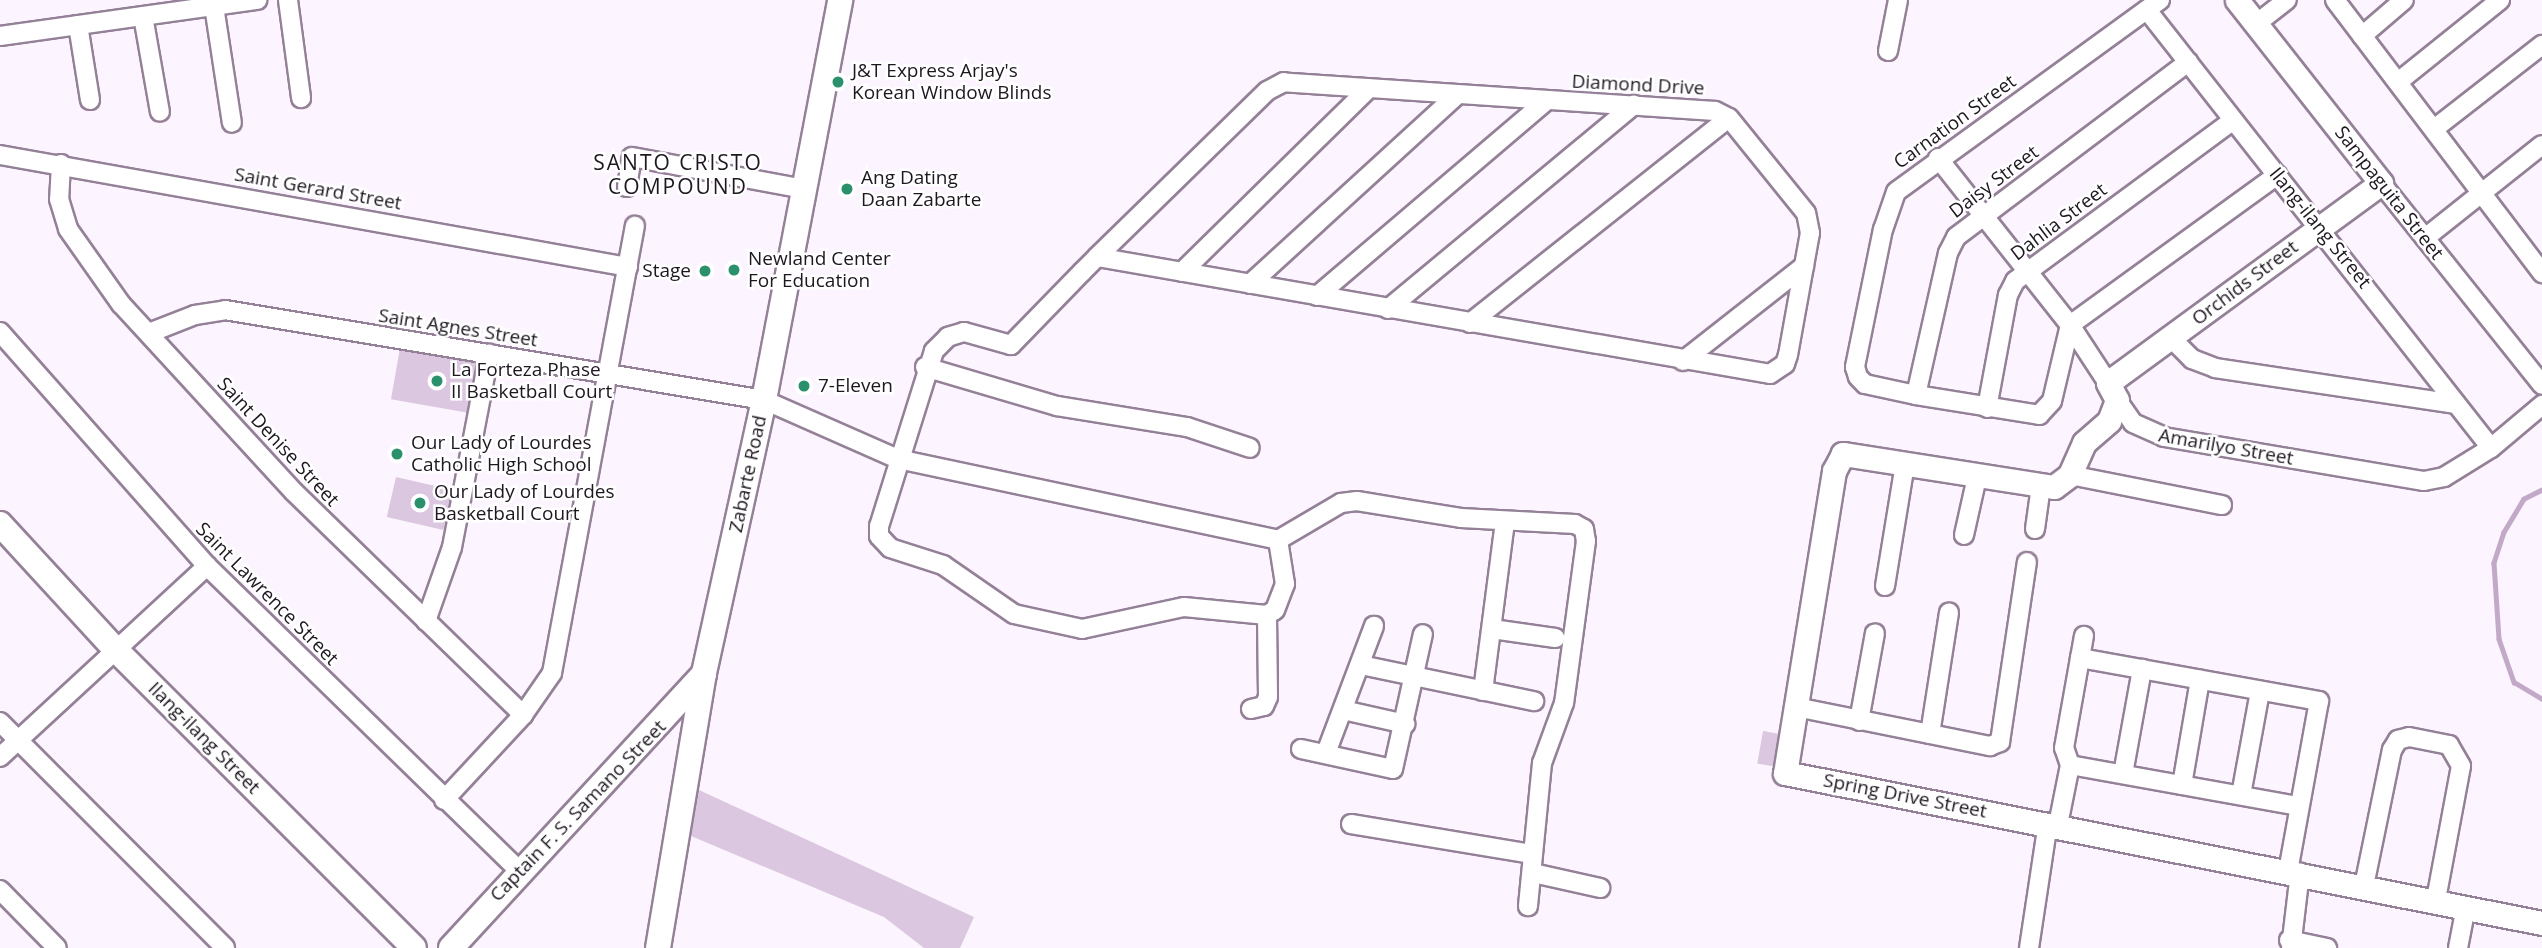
<!DOCTYPE html>
<style>
body{margin:0}
#map{position:relative;width:2542px;height:948px;overflow:hidden;background:#fcf4fe;font-family:"Open Sans",sans-serif}
div>[style]{position:absolute}
.green>*{inset:0;background:#dbc8e0;transform-origin:0 0}
.stream>*{height:4.5px;margin:-2.25px;padding:0 2.25px;transform-origin:2.25px;border-radius:2.25px;background:#c2a9c8}
.roads{filter:drop-shadow(2px 0 #948198) drop-shadow(-2px 0 #948198) drop-shadow(0 2px #948198) drop-shadow(0 -2px #948198)}
.minor>*{height:18px;margin:-9px;padding:0 9px;transform-origin:9px;border-radius:9px;background:#fff}
.tertiary>*{height:23px;margin:-11.5px;padding:0 11.5px;transform-origin:11.5px;border-radius:11.5px;background:#fff}
.secondary>*{height:24px;margin:-12px;padding:0 12px;transform-origin:12px;border-radius:12px;background:#fff}
.dots>*{width:19px;height:19px;translate:-50% -50%;box-sizing:border-box;border:4px solid #fff;border-radius:50%}
span{translate:-50% -50%;white-space:nowrap;text-align:center;line-height:1.15;-webkit-text-stroke:5px #fff;paint-order:stroke}
.poi-label{font-size:19px;color:#1e1720}
.left{translate:0 -50%;text-align:left}
.right{translate:-100% -50%;text-align:right}
.street-label{font-size:19px;color:#1e1720}
.neighbourhood-label{font-size:21px;color:#1e1720;letter-spacing:2px}
</style>
<div id="map">
<div class="green">
<i style="left:400px;top:348px;width:84px;height:52px;rotate:10deg"></i>
<i style="left:396px;top:477px;width:58px;height:41px;rotate:13deg"></i>
<i style="left:1763px;top:731px;width:23px;height:33px;rotate:10deg"></i>
<i style="clip-path:polygon(699px 790px,974px 917px,960px 948px,924px 948px,884px 917px,691px 836px)"></i>
</div>
<div class="stream">
<i style="left:2542px;top:490px;width:20px;rotate:153deg"></i>
<i style="left:2524px;top:499px;width:39px;rotate:121deg"></i>
<i style="left:2504px;top:532px;width:33px;rotate:108deg"></i>
<i style="left:2494px;top:563px;width:76px;rotate:86.2deg"></i>
<i style="left:2499px;top:639px;width:46px;rotate:70.8deg"></i>
<i style="left:2514px;top:682px;width:33px;rotate:31deg"></i>
</div>
<div class="roads">
<div class="minor">
<i style="left:288px;top:0;width:99px;rotate:82.4deg"></i>
<i style="left:2160px;top:0;width:326px;rotate:144deg"></i>
<i style="left:1896px;top:192px;width:39px;rotate:109deg"></i>
<i style="left:1883px;top:229px;width:141px;rotate:101.5deg"></i>
<i style="left:1855px;top:367px;width:10px;rotate:73deg"></i>
<i style="left:1858px;top:377px;width:10px;rotate:45deg"></i>
<i style="left:1865px;top:384px;width:52px;rotate:12.2deg"></i>
<i style="left:1916px;top:395px;width:125px;rotate:9.2deg"></i>
<i style="left:2039px;top:415px;width:19px;rotate:-47deg"></i>
<i style="left:2052px;top:401px;width:78px;rotate:-76.7deg"></i>
<i style="left:2070px;top:325px;width:256px;rotate:-35.9deg"></i>
<i style="left:2335px;top:0;width:343px;rotate:52.8deg"></i>
<i style="left:214px;top:6px;width:118px;rotate:81.3deg"></i>
<i style="left:2147px;top:10px;width:557px;rotate:51.85deg"></i>
<i style="left:143px;top:16px;width:97px;rotate:80deg"></i>
<i style="left:2256px;top:24px;width:39px;rotate:-38deg"></i>
<i style="left:78px;top:25px;width:76px;rotate:80.9deg"></i>
<i style="left:0;top:36px;width:260px;rotate:-8deg"></i>
<i style="left:2362px;top:36px;width:55px;rotate:-40.6deg"></i>
<i style="left:1888px;top:51px;width:52px;rotate:-78.9deg"></i>
<i style="left:2398px;top:82px;width:131px;rotate:-38.8deg"></i>
<i style="left:2434px;top:129px;width:137px;rotate:-37.9deg"></i>
<i style="left:0;top:155px;width:638px;rotate:10.11deg"></i>
<i style="left:1938px;top:158px;width:213px;rotate:51.7deg"></i>
<i style="left:2070px;top:325px;width:69px;rotate:56.8deg"></i>
<i style="left:61px;top:164px;width:35px;rotate:93deg"></i>
<i style="left:59px;top:199px;width:31px;rotate:73deg"></i>
<i style="left:68px;top:229px;width:92px;rotate:54.8deg"></i>
<i style="left:121px;top:304px;width:255px;rotate:47.4deg"></i>
<i style="left:294px;top:492px;width:320px;rotate:44.2deg"></i>
<i style="left:2381px;top:183px;width:258px;rotate:51.4deg"></i>
<i style="left:627px;top:187px;width:30px;rotate:-81deg"></i>
<i style="left:632px;top:157px;width:175px;rotate:10.5deg"></i>
<i style="left:2425px;top:238px;width:149px;rotate:-38.5deg"></i>
<i style="left:1097px;top:257px;width:683px;rotate:9.86deg"></i>
<i style="left:1770px;top:374px;width:18px;rotate:-34deg"></i>
<i style="left:1785px;top:364px;width:9px;rotate:-72deg"></i>
<i style="left:1788px;top:355px;width:124px;rotate:-79.8deg"></i>
<i style="left:1810px;top:233px;width:20px;rotate:-101deg"></i>
<i style="left:1806px;top:213px;width:122px;rotate:-129deg"></i>
<i style="left:1729px;top:118px;width:16px;rotate:-153deg"></i>
<i style="left:1715px;top:111px;width:432px;rotate:-176.2deg"></i>
<i style="left:1284px;top:82px;width:19px;rotate:152deg"></i>
<i style="left:1267px;top:91px;width:238px;rotate:135.7deg"></i>
<i style="left:1097px;top:257px;width:21px;rotate:135deg"></i>
<i style="left:1082px;top:272px;width:102px;rotate:134.2deg"></i>
<i style="left:1011px;top:345px;width:49px;rotate:-164.5deg"></i>
<i style="left:964px;top:332px;width:17px;rotate:163deg"></i>
<i style="left:948px;top:337px;width:20px;rotate:135deg"></i>
<i style="left:934px;top:351px;width:183px;rotate:107.4deg"></i>
<i style="left:879px;top:526px;width:10px;rotate:90deg"></i>
<i style="left:879px;top:536px;width:16px;rotate:47deg"></i>
<i style="left:890px;top:548px;width:56px;rotate:17.8deg"></i>
<i style="left:943px;top:565px;width:86px;rotate:34.6deg"></i>
<i style="left:1014px;top:614px;width:70px;rotate:12.4deg"></i>
<i style="left:1082px;top:629px;width:104px;rotate:-12.2deg"></i>
<i style="left:1184px;top:607px;width:83px;rotate:5.5deg"></i>
<i style="left:1267px;top:615px;width:9px;rotate:-32deg"></i>
<i style="left:1275px;top:610px;width:28px;rotate:-69deg"></i>
<i style="left:1285px;top:584px;width:45px;rotate:-99deg"></i>
<i style="left:1182px;top:272px;width:262px;rotate:-44.5deg"></i>
<i style="left:1250px;top:284px;width:279px;rotate:-42.4deg"></i>
<i style="left:1317px;top:296px;width:299px;rotate:-40.4deg"></i>
<i style="left:1388px;top:309px;width:320px;rotate:-39.7deg"></i>
<i style="left:1470px;top:323px;width:330px;rotate:-38.4deg"></i>
<i style="left:0;top:332px;width:312px;rotate:48.5deg"></i>
<i style="left:207px;top:566px;width:436px;rotate:44.3deg"></i>
<i style="left:149px;top:333px;width:49px;rotate:-21.4deg"></i>
<i style="left:195px;top:315px;width:30px;rotate:-9deg"></i>
<i style="left:225px;top:310px;width:546px;rotate:9.48deg"></i>
<i style="left:764px;top:400px;width:146px;rotate:23.8deg"></i>
<i style="left:898px;top:459px;width:389px;rotate:12deg"></i>
<i style="left:1278px;top:540px;width:73px;rotate:-30.4deg"></i>
<i style="left:1341px;top:503px;width:16px;rotate:-7deg"></i>
<i style="left:1357px;top:501px;width:105px;rotate:9.3deg"></i>
<i style="left:1461px;top:518px;width:114px;rotate:3deg"></i>
<i style="left:1575px;top:524px;width:10px;rotate:29deg"></i>
<i style="left:1584px;top:529px;width:12px;rotate:81deg"></i>
<i style="left:1586px;top:541px;width:163px;rotate:97.7deg"></i>
<i style="left:1564px;top:703px;width:64px;rotate:110.1deg"></i>
<i style="left:1542px;top:763px;width:144px;rotate:95.6deg"></i>
<i style="left:2171px;top:338px;width:30px;rotate:45deg"></i>
<i style="left:2192px;top:359px;width:25px;rotate:21deg"></i>
<i style="left:2215px;top:368px;width:244px;rotate:8.5deg"></i>
<i style="left:1683px;top:361px;width:154px;rotate:-38.1deg"></i>
<i style="left:925px;top:367px;width:138px;rotate:16.5deg"></i>
<i style="left:1057px;top:406px;width:132px;rotate:9.2deg"></i>
<i style="left:1187px;top:427px;width:66px;rotate:18.4deg"></i>
<i style="left:1916px;top:395px;width:146px;rotate:-77.3deg"></i>
<i style="left:1948px;top:253px;width:18px;rotate:-63deg"></i>
<i style="left:1956px;top:237px;width:291px;rotate:-37deg"></i>
<i style="left:2117px;top:400px;width:28px;rotate:55deg"></i>
<i style="left:2133px;top:423px;width:34px;rotate:24deg"></i>
<i style="left:2164px;top:437px;width:264px;rotate:9.6deg"></i>
<i style="left:2424px;top:481px;width:20px;rotate:-11deg"></i>
<i style="left:2444px;top:477px;width:55px;rotate:-31.7deg"></i>
<i style="left:2491px;top:448px;width:67px;rotate:-40.1deg"></i>
<i style="left:1987px;top:408px;width:115px;rotate:-79.5deg"></i>
<i style="left:2008px;top:295px;width:16px;rotate:-63deg"></i>
<i style="left:2015px;top:281px;width:271px;rotate:-36.4deg"></i>
<i style="left:2070px;top:475px;width:155px;rotate:11.2deg"></i>
<i style="left:2035px;top:529px;width:43px;rotate:-82.1deg"></i>
<i style="left:1964px;top:535px;width:59px;rotate:-77.4deg"></i>
<i style="left:1885px;top:586px;width:124px;rotate:-80.7deg"></i>
<i style="left:426px;top:621px;width:78px;rotate:-70.6deg"></i>
<i style="left:452px;top:547px;width:197px;rotate:-79.1deg"></i>
<i style="left:1492px;top:629px;width:64px;rotate:8.1deg"></i>
<i style="left:2080px;top:658px;width:243px;rotate:10.2deg"></i>
<i style="left:2319px;top:701px;width:173px;rotate:100.3deg"></i>
<i style="left:1361px;top:665px;width:177px;rotate:11.8deg"></i>
<i style="left:1483px;top:691px;width:171px;rotate:-82.6deg"></i>
<i style="left:1796px;top:707px;width:198px;rotate:11.4deg"></i>
<i style="left:1990px;top:746px;width:11px;rotate:-22deg"></i>
<i style="left:2000px;top:742px;width:182px;rotate:-81.5deg"></i>
<i style="left:1251px;top:709px;width:13px;rotate:-13deg"></i>
<i style="left:1264px;top:706px;width:10px;rotate:-66deg"></i>
<i style="left:1268px;top:697px;width:82px;rotate:-90.7deg"></i>
<i style="left:1343px;top:710px;width:64px;rotate:12.7deg"></i>
<i style="left:1859px;top:721px;width:89px;rotate:-79.7deg"></i>
<i style="left:0;top:722px;width:319px;rotate:45.1deg"></i>
<i style="left:1930px;top:734px;width:123px;rotate:-81.1deg"></i>
<i style="left:1301px;top:749px;width:94px;rotate:12.3deg"></i>
<i style="left:1393px;top:769px;width:138px;rotate:-77.5deg"></i>
<i style="left:1326px;top:753px;width:136px;rotate:-69.3deg"></i>
<i style="left:0;top:757px;width:282px;rotate:-42.7deg"></i>
<i style="left:2070px;top:765px;width:233px;rotate:10.2deg"></i>
<i style="left:2123px;top:774px;width:107px;rotate:-79.7deg"></i>
<i style="left:2182px;top:785px;width:107px;rotate:-80.3deg"></i>
<i style="left:2241px;top:795px;width:106px;rotate:-79.6deg"></i>
<i style="left:444px;top:800px;width:116px;rotate:-47.1deg"></i>
<i style="left:523px;top:715px;width:51px;rotate:-55.4deg"></i>
<i style="left:552px;top:673px;width:455px;rotate:-79.5deg"></i>
<i style="left:1351px;top:824px;width:184px;rotate:9.4deg"></i>
<i style="left:2058px;top:825px;width:61px;rotate:-78.7deg"></i>
<i style="left:2070px;top:765px;width:18px;rotate:-109deg"></i>
<i style="left:2064px;top:748px;width:114px;rotate:-79.9deg"></i>
<i style="left:1533px;top:873px;width:69px;rotate:12.6deg"></i>
<i style="left:2364px;top:886px;width:139px;rotate:-78.4deg"></i>
<i style="left:2392px;top:750px;width:12px;rotate:-59deg"></i>
<i style="left:2398px;top:740px;width:11px;rotate:-15deg"></i>
<i style="left:2409px;top:737px;width:41px;rotate:11.3deg"></i>
<i style="left:2449px;top:745px;width:24px;rotate:60deg"></i>
<i style="left:2461px;top:766px;width:136px;rotate:100.6deg"></i>
<i style="left:0;top:890px;width:81px;rotate:45.5deg"></i>
<i style="left:2289px;top:940px;width:39px;rotate:12deg"></i>
<i style="left:2029px;top:948px;width:126px;rotate:-81.4deg"></i>
<i style="left:2291px;top:948px;width:76px;rotate:-83.2deg"></i>
<i style="left:2458px;top:948px;width:42px;rotate:-79deg"></i>
</div>
<div class="tertiary">
<i style="left:2237px;top:0;width:233px;rotate:51.8deg"></i>
<i style="left:2381px;top:183px;width:338px;rotate:143.8deg"></i>
<i style="left:2108px;top:383px;width:19px;rotate:62deg"></i>
<i style="left:2117px;top:400px;width:22px;rotate:111deg"></i>
<i style="left:2109px;top:421px;width:33px;rotate:139deg"></i>
<i style="left:2084px;top:443px;width:35px;rotate:114deg"></i>
<i style="left:2070px;top:475px;width:20px;rotate:143deg"></i>
<i style="left:2054px;top:487px;width:214px;rotate:-171.1deg"></i>
<i style="left:1843px;top:454px;width:19px;rotate:118deg"></i>
<i style="left:1834px;top:471px;width:306px;rotate:99.2deg"></i>
<i style="left:1785px;top:773px;width:772px;rotate:11.21deg"></i>
</div>
<div class="secondary">
<i style="left:0;top:524px;width:168px;rotate:47.4deg"></i>
<i style="left:114px;top:648px;width:424px;rotate:45deg"></i>
<i style="left:451px;top:948px;width:373px;rotate:-47.3deg"></i>
<i style="left:658px;top:948px;width:279px;rotate:-80.5deg"></i>
<i style="left:704px;top:673px;width:280px;rotate:-77.6deg"></i>
<i style="left:764px;top:400px;width:407px;rotate:-79.2deg"></i>
</div>
</div>
<div class="dots">
<i style="left:838px;top:82px;background:#2b916d"></i>
<i style="left:847px;top:189px;background:#2b916d"></i>
<i style="left:734px;top:270px;background:#2b916d"></i>
<i style="left:705px;top:271px;background:#2b916d"></i>
<i style="left:437px;top:381px;background:#2b916d"></i>
<i style="left:804px;top:386px;background:#2b916d"></i>
<i style="left:397px;top:454px;background:#2b916d"></i>
<i style="left:420px;top:503px;background:#2b916d"></i>
</div>
<div class="poi-label">
<span class="left" style="left:852px;top:82px">J&amp;T Express Arjay's<br>Korean Window Blinds</span>
<span class="left" style="left:861px;top:189px">Ang Dating<br>Daan Zabarte</span>
<span class="left" style="left:748px;top:270px">Newland Center<br>For Education</span>
<span class="right" style="left:691px;top:271px">Stage</span>
<span class="left" style="left:451px;top:381px">La Forteza Phase<br>II Basketball Court</span>
<span class="left" style="left:818px;top:386px">7-Eleven</span>
<span class="left" style="left:411px;top:454px">Our Lady of Lourdes<br>Catholic High School</span>
<span class="left" style="left:434px;top:503px">Our Lady of Lourdes<br>Basketball Court</span>
</div>
<div class="street-label">
<span style="left:1638px;top:85px;rotate:3deg">Diamond Drive</span>
<span style="left:1955px;top:122px;rotate:-36deg">Carnation Street</span>
<span style="left:1994px;top:182px;rotate:-37deg">Daisy Street</span>
<span style="left:318px;top:189px;rotate:10deg">Saint Gerard Street</span>
<span style="left:2389px;top:193px;rotate:52deg">Sampaguita Street</span>
<span style="left:2059px;top:222px;rotate:-37deg">Dahlia Street</span>
<span style="left:2320px;top:228px;rotate:51deg">Ilang-ilang Street</span>
<span style="left:2245px;top:283px;rotate:-37deg">Orchids Street</span>
<span style="left:458px;top:328px;rotate:9deg">Saint Agnes Street</span>
<span style="left:278px;top:442px;rotate:47deg">Saint Denise Street</span>
<span style="left:2226px;top:447px;rotate:10deg">Amarilyo Street</span>
<span style="left:748px;top:474px;rotate:-78deg">Zabarte Road</span>
<span style="left:267px;top:594px;rotate:45deg">Saint Lawrence Street</span>
<span style="left:204px;top:738px;rotate:45deg">Ilang-ilang Street</span>
<span style="left:1905px;top:796px;rotate:11deg">Spring Drive Street</span>
<span style="left:578px;top:811px;rotate:-46deg">Captain F. S. Samano Street</span>
</div>
<div class="neighbourhood-label">
<span style="left:678px;top:174px">SANTO CRISTO<br>COMPOUND</span>
</div>
</div>
